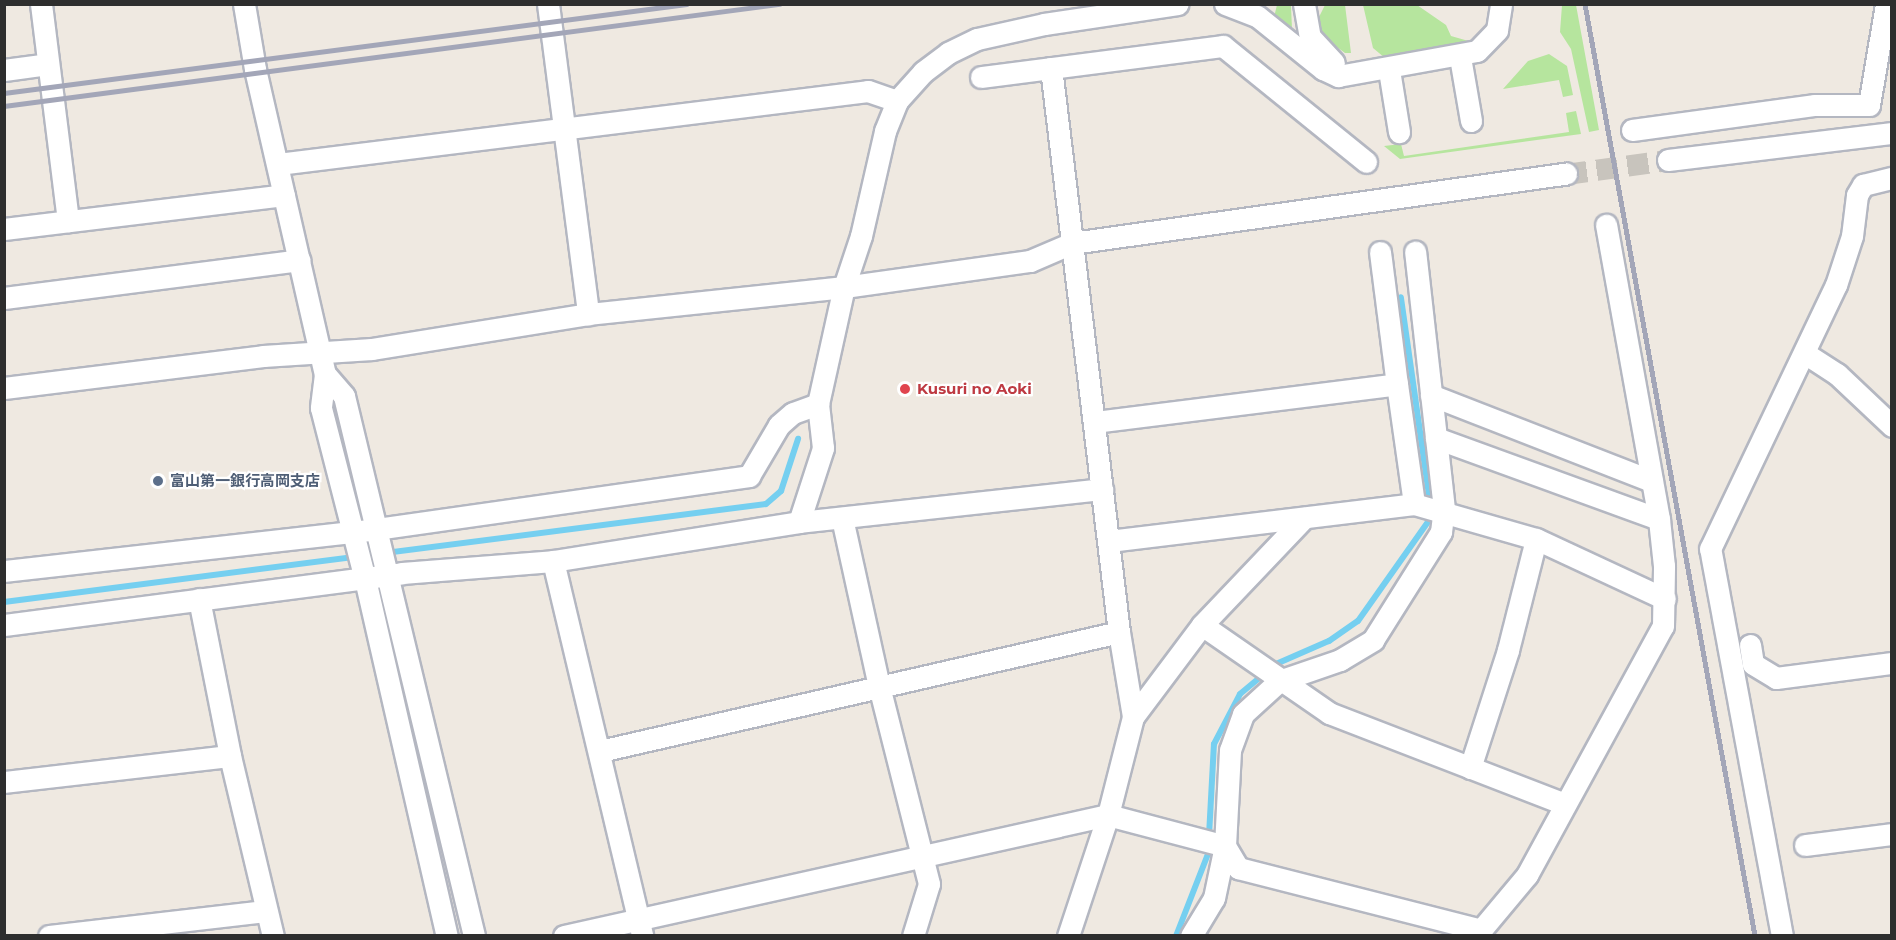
<!DOCTYPE html>
<meta charset="utf-8">
<style>
body{margin:0}
#map{position:relative;width:1896px;height:940px;overflow:hidden;background:#efe9e1;font-family:Montserrat,"Noto Sans JP",sans-serif}
div>[style]{position:absolute}
.green>*{inset:0;background:#b6e59e}
.stream>*{height:6px;margin:-3px;padding:0 3px;transform-origin:3px;border-radius:3px;background:#75cff0}
.minor-tunnel>*{height:21px;margin-top:-10.5px;transform-origin:0;background:repeating-linear-gradient(90deg,#c8c4bd 0 21px,transparent 0 31px)}
.roads{filter:drop-shadow(2px 0 #b4b7c1) drop-shadow(-2px 0 #b4b7c1) drop-shadow(0 2px #b4b7c1) drop-shadow(0 -2px #b4b7c1)}
.minor>*{height:21px;margin:-10.5px;padding:0 10.5px;transform-origin:10.5px;border-radius:10.5px;background:#fff}
.rail>*{height:4.5px;margin:-2.25px;padding:0 2.25px;transform-origin:2.25px;border-radius:2.25px;background:#a3a6b8}
.dots>*{width:16px;height:16px;translate:-50% -50%;box-sizing:border-box;border:3px solid #fff;border-radius:50%}
span{translate:-50% -50%;white-space:nowrap;text-align:center;line-height:1.15;-webkit-text-stroke:4.5px #fff;paint-order:stroke}
.health-label{font-size:15px;color:#be3a42;font-weight:700}
.left{translate:0 -50%;text-align:left}
.service-label{font-size:15px;color:#4e5e75;font-weight:700}
.frame{position:absolute;inset:0;border:6px solid #2e2e2e;pointer-events:none}
</style>
<div id="map">
<div class="green">
<i style="clip-path:polygon(1277px 5px,1291px 6px,1292px 29px,1274px 17px)"></i>
<i style="clip-path:polygon(1325px 5px,1345px 5px,1351px 53px,1345px 53px,1322px 36px,1318px 19px)"></i>
<i style="clip-path:polygon(1363px 5px,1417px 5px,1446px 25px,1451px 36px,1472px 42px,1385px 58px,1373px 48px)"></i>
<i style="clip-path:polygon(1562px 5px,1576px 5px,1599px 130px,1589px 132px,1571px 49px,1560px 32px)"></i>
<i style="clip-path:polygon(1549px 54px,1567px 66px,1573px 95px,1563px 97px,1559px 80px,1503px 89px,1528px 61px)"></i>
<i style="clip-path:polygon(1576px 111px,1581px 134px,1400px 159px,1384px 146px,1401px 144px,1404px 156px,1569px 132px,1566px 113px)"></i>
</div>
<div class="stream">
<i style="left:4px;top:602px;width:768px;rotate:-7.33deg"></i>
<i style="left:766px;top:504px;width:20px;rotate:-41deg"></i>
<i style="left:781px;top:491px;width:55px;rotate:-71.9deg"></i>
<i style="left:1176px;top:936px;width:88px;rotate:-68.7deg"></i>
<i style="left:1208px;top:854px;width:110px;rotate:-86.9deg"></i>
<i style="left:1214px;top:744px;width:56px;rotate:-62.5deg"></i>
<i style="left:1240px;top:694px;width:47px;rotate:-39.8deg"></i>
<i style="left:1276px;top:664px;width:58px;rotate:-23.5deg"></i>
<i style="left:1329px;top:641px;width:35px;rotate:-35deg"></i>
<i style="left:1358px;top:621px;width:128px;rotate:-54.8deg"></i>
<i style="left:1432px;top:516px;width:221px;rotate:-98.1deg"></i>
</div>
<div class="minor-tunnel">
<i style="left:1566px;top:174px;width:103px;rotate:-7.8deg"></i>
</div>
<div class="roads">
<div class="minor">
<i style="left:41px;top:4px;width:219px;rotate:82.9deg"></i>
<i style="left:244px;top:4px;width:66px;rotate:80.4deg"></i>
<i style="left:255px;top:69px;width:313px;rotate:77.1deg"></i>
<i style="left:325px;top:374px;width:34px;rotate:97deg"></i>
<i style="left:321px;top:408px;width:177px;rotate:75.6deg"></i>
<i style="left:365px;top:579px;width:366px;rotate:77.1deg"></i>
<i style="left:548px;top:4px;width:313px;rotate:82.6deg"></i>
<i style="left:1225px;top:4px;width:34px;rotate:21deg"></i>
<i style="left:1257px;top:16px;width:85px;rotate:38.8deg"></i>
<i style="left:1323px;top:69px;width:17px;rotate:25deg"></i>
<i style="left:1338px;top:76px;width:141px;rotate:-10.2deg"></i>
<i style="left:1477px;top:51px;width:29px;rotate:-46deg"></i>
<i style="left:1497px;top:30px;width:26px;rotate:-81deg"></i>
<i style="left:1304px;top:4px;width:34px;rotate:80deg"></i>
<i style="left:1310px;top:37px;width:35px;rotate:47deg"></i>
<i style="left:1460px;top:57px;width:65px;rotate:80.2deg"></i>
<i style="left:1051px;top:68px;width:568px;rotate:83.13deg"></i>
<i style="left:1119px;top:632px;width:86px;rotate:80.6deg"></i>
<i style="left:4px;top:70px;width:44px;rotate:-7.8deg"></i>
<i style="left:1389px;top:70px;width:63px;rotate:80.8deg"></i>
<i style="left:981px;top:77px;width:244px;rotate:-7.3deg"></i>
<i style="left:1223px;top:46px;width:184px;rotate:39deg"></i>
<i style="left:1632px;top:130px;width:185px;rotate:-7.8deg"></i>
<i style="left:1815px;top:105px;width:54px"></i>
<i style="left:1869px;top:105px;width:102px;rotate:-80.4deg"></i>
<i style="left:1668px;top:160px;width:226px;rotate:-6.9deg"></i>
<i style="left:278px;top:164px;width:594px;rotate:-7.05deg"></i>
<i style="left:868px;top:91px;width:31px;rotate:19deg"></i>
<i style="left:4px;top:229px;width:282px;rotate:-6.9deg"></i>
<i style="left:1380px;top:252px;width:133px;rotate:82.7deg"></i>
<i style="left:4px;top:298px;width:298px;rotate:-7.3deg"></i>
<i style="left:1806px;top:354px;width:37px;rotate:33deg"></i>
<i style="left:1837px;top:374px;width:76px;rotate:43.4deg"></i>
<i style="left:325px;top:374px;width:29px;rotate:49deg"></i>
<i style="left:344px;top:396px;width:555px;rotate:76.46deg"></i>
<i style="left:4px;top:388px;width:261px;rotate:-7deg"></i>
<i style="left:263px;top:356px;width:109px;rotate:-3.7deg"></i>
<i style="left:372px;top:349px;width:219px;rotate:-9.2deg"></i>
<i style="left:588px;top:314px;width:257px;rotate:-6deg"></i>
<i style="left:844px;top:287px;width:188px;rotate:-8deg"></i>
<i style="left:1030px;top:261px;width:46px;rotate:-23.2deg"></i>
<i style="left:1072px;top:243px;width:499px;rotate:-8deg"></i>
<i style="left:1431px;top:395px;width:237px;rotate:21.3deg"></i>
<i style="left:1094px;top:422px;width:305px;rotate:-7.1deg"></i>
<i style="left:1397px;top:384px;width:121px;rotate:81.9deg"></i>
<i style="left:1436px;top:438px;width:237px;rotate:20deg"></i>
<i style="left:842px;top:518px;width:172px;rotate:77.6deg"></i>
<i style="left:879px;top:686px;width:204px;rotate:75.8deg"></i>
<i style="left:929px;top:884px;width:54px;rotate:107.1deg"></i>
<i style="left:799px;top:522px;width:78px;rotate:-72deg"></i>
<i style="left:823px;top:448px;width:44px;rotate:-96.5deg"></i>
<i style="left:818px;top:404px;width:120px;rotate:-77.5deg"></i>
<i style="left:844px;top:287px;width:54px;rotate:-71.6deg"></i>
<i style="left:861px;top:236px;width:108px;rotate:-77.1deg"></i>
<i style="left:885px;top:131px;width:32px;rotate:-68deg"></i>
<i style="left:897px;top:101px;width:39px;rotate:-48deg"></i>
<i style="left:923px;top:72px;width:31px;rotate:-37deg"></i>
<i style="left:948px;top:53px;width:32px;rotate:-26deg"></i>
<i style="left:977px;top:39px;width:69px;rotate:-12.6deg"></i>
<i style="left:1044px;top:24px;width:135px;rotate:-8.5deg"></i>
<i style="left:1109px;top:541px;width:307px;rotate:-6.9deg"></i>
<i style="left:1414px;top:504px;width:127px;rotate:16deg"></i>
<i style="left:1536px;top:539px;width:142px;rotate:24.9deg"></i>
<i style="left:553px;top:561px;width:385px;rotate:76.6deg"></i>
<i style="left:4px;top:571px;width:375px;rotate:-6.4deg"></i>
<i style="left:377px;top:529px;width:376px;rotate:-8.1deg"></i>
<i style="left:749px;top:476px;width:59px;rotate:-59.5deg"></i>
<i style="left:779px;top:425px;width:18px;rotate:-41deg"></i>
<i style="left:793px;top:413px;width:27px;rotate:-20deg"></i>
<i style="left:199px;top:599px;width:160px;rotate:78.8deg"></i>
<i style="left:230px;top:756px;width:185px;rotate:76.6deg"></i>
<i style="left:4px;top:625px;width:401px;rotate:-7.4deg"></i>
<i style="left:402px;top:573px;width:151px;rotate:-4.5deg"></i>
<i style="left:553px;top:561px;width:249px;rotate:-9deg"></i>
<i style="left:799px;top:522px;width:305px;rotate:-6.2deg"></i>
<i style="left:1202px;top:625px;width:155px;rotate:34.7deg"></i>
<i style="left:1329px;top:713px;width:253px;rotate:21.1deg"></i>
<i style="left:1750px;top:645px;width:19px;rotate:81deg"></i>
<i style="left:1753px;top:664px;width:27px;rotate:31deg"></i>
<i style="left:1776px;top:678px;width:117px;rotate:-7.4deg"></i>
<i style="left:600px;top:751px;width:532px;rotate:-12.91deg"></i>
<i style="left:1470px;top:768px;width:124px;rotate:-72.1deg"></i>
<i style="left:1508px;top:650px;width:114px;rotate:-75.8deg"></i>
<i style="left:4px;top:782px;width:227px;rotate:-6.6deg"></i>
<i style="left:1805px;top:845px;width:88px;rotate:-7.2deg"></i>
<i style="left:49px;top:936px;width:218px;rotate:-6.6deg"></i>
<i style="left:564px;top:936px;width:557px;rotate:-12.54deg"></i>
<i style="left:1108px;top:815px;width:121px;rotate:14.8deg"></i>
<i style="left:1225px;top:846px;width:26px;rotate:59deg"></i>
<i style="left:1238px;top:868px;width:251px;rotate:14.3deg"></i>
<i style="left:1068px;top:936px;width:127px;rotate:-71.7deg"></i>
<i style="left:1108px;top:815px;width:101px;rotate:-75.7deg"></i>
<i style="left:1133px;top:717px;width:115px;rotate:-53.1deg"></i>
<i style="left:1202px;top:625px;width:148px;rotate:-46.4deg"></i>
<i style="left:1191px;top:936px;width:44px;rotate:-58.8deg"></i>
<i style="left:1214px;top:898px;width:53px;rotate:-78.1deg"></i>
<i style="left:1225px;top:846px;width:96px;rotate:-87deg"></i>
<i style="left:1230px;top:750px;width:38px;rotate:-70deg"></i>
<i style="left:1243px;top:714px;width:49px;rotate:-42.5deg"></i>
<i style="left:1279px;top:681px;width:65px;rotate:-19deg"></i>
<i style="left:1340px;top:660px;width:39px;rotate:-31deg"></i>
<i style="left:1373px;top:640px;width:128px;rotate:-57.8deg"></i>
<i style="left:1441px;top:532px;width:23px;rotate:-83deg"></i>
<i style="left:1444px;top:509px;width:259px;rotate:-96.4deg"></i>
<i style="left:1476px;top:936px;width:80px;rotate:-50.1deg"></i>
<i style="left:1527px;top:875px;width:284px;rotate:-61.4deg"></i>
<i style="left:1663px;top:626px;width:60px;rotate:-89deg"></i>
<i style="left:1664px;top:566px;width:47px;rotate:-96.1deg"></i>
<i style="left:1659px;top:519px;width:299px;rotate:-100.2deg"></i>
<i style="left:1782px;top:936px;width:394px;rotate:-100.5deg"></i>
<i style="left:1710px;top:549px;width:293px;rotate:-64.5deg"></i>
<i style="left:1836px;top:285px;width:52px;rotate:-71.9deg"></i>
<i style="left:1852px;top:236px;width:41px;rotate:-83deg"></i>
<i style="left:1857px;top:195px;width:12px;rotate:-59deg"></i>
<i style="left:1863px;top:185px;width:30px;rotate:-14deg"></i>
</div>
</div>
<div class="rail">
<i style="left:1585px;top:4px;width:947px;rotate:79.66deg"></i>
<i style="left:4px;top:93px;width:688px;rotate:-7.43deg"></i>
<i style="left:4px;top:106px;width:782px;rotate:-7.5deg"></i>
</div>
<div class="dots">
<i style="left:905px;top:389px;background:#e0444e"></i>
<i style="left:158px;top:481px;background:#5c6f8a"></i>
</div>
<div class="health-label">
<span class="left" style="left:917px;top:389px">Kusuri no Aoki</span>
</div>
<div class="service-label">
<span class="left" style="left:170px;top:481px">富山第一銀行高岡支店</span>
</div>
<div class="frame"></div>
</div>
